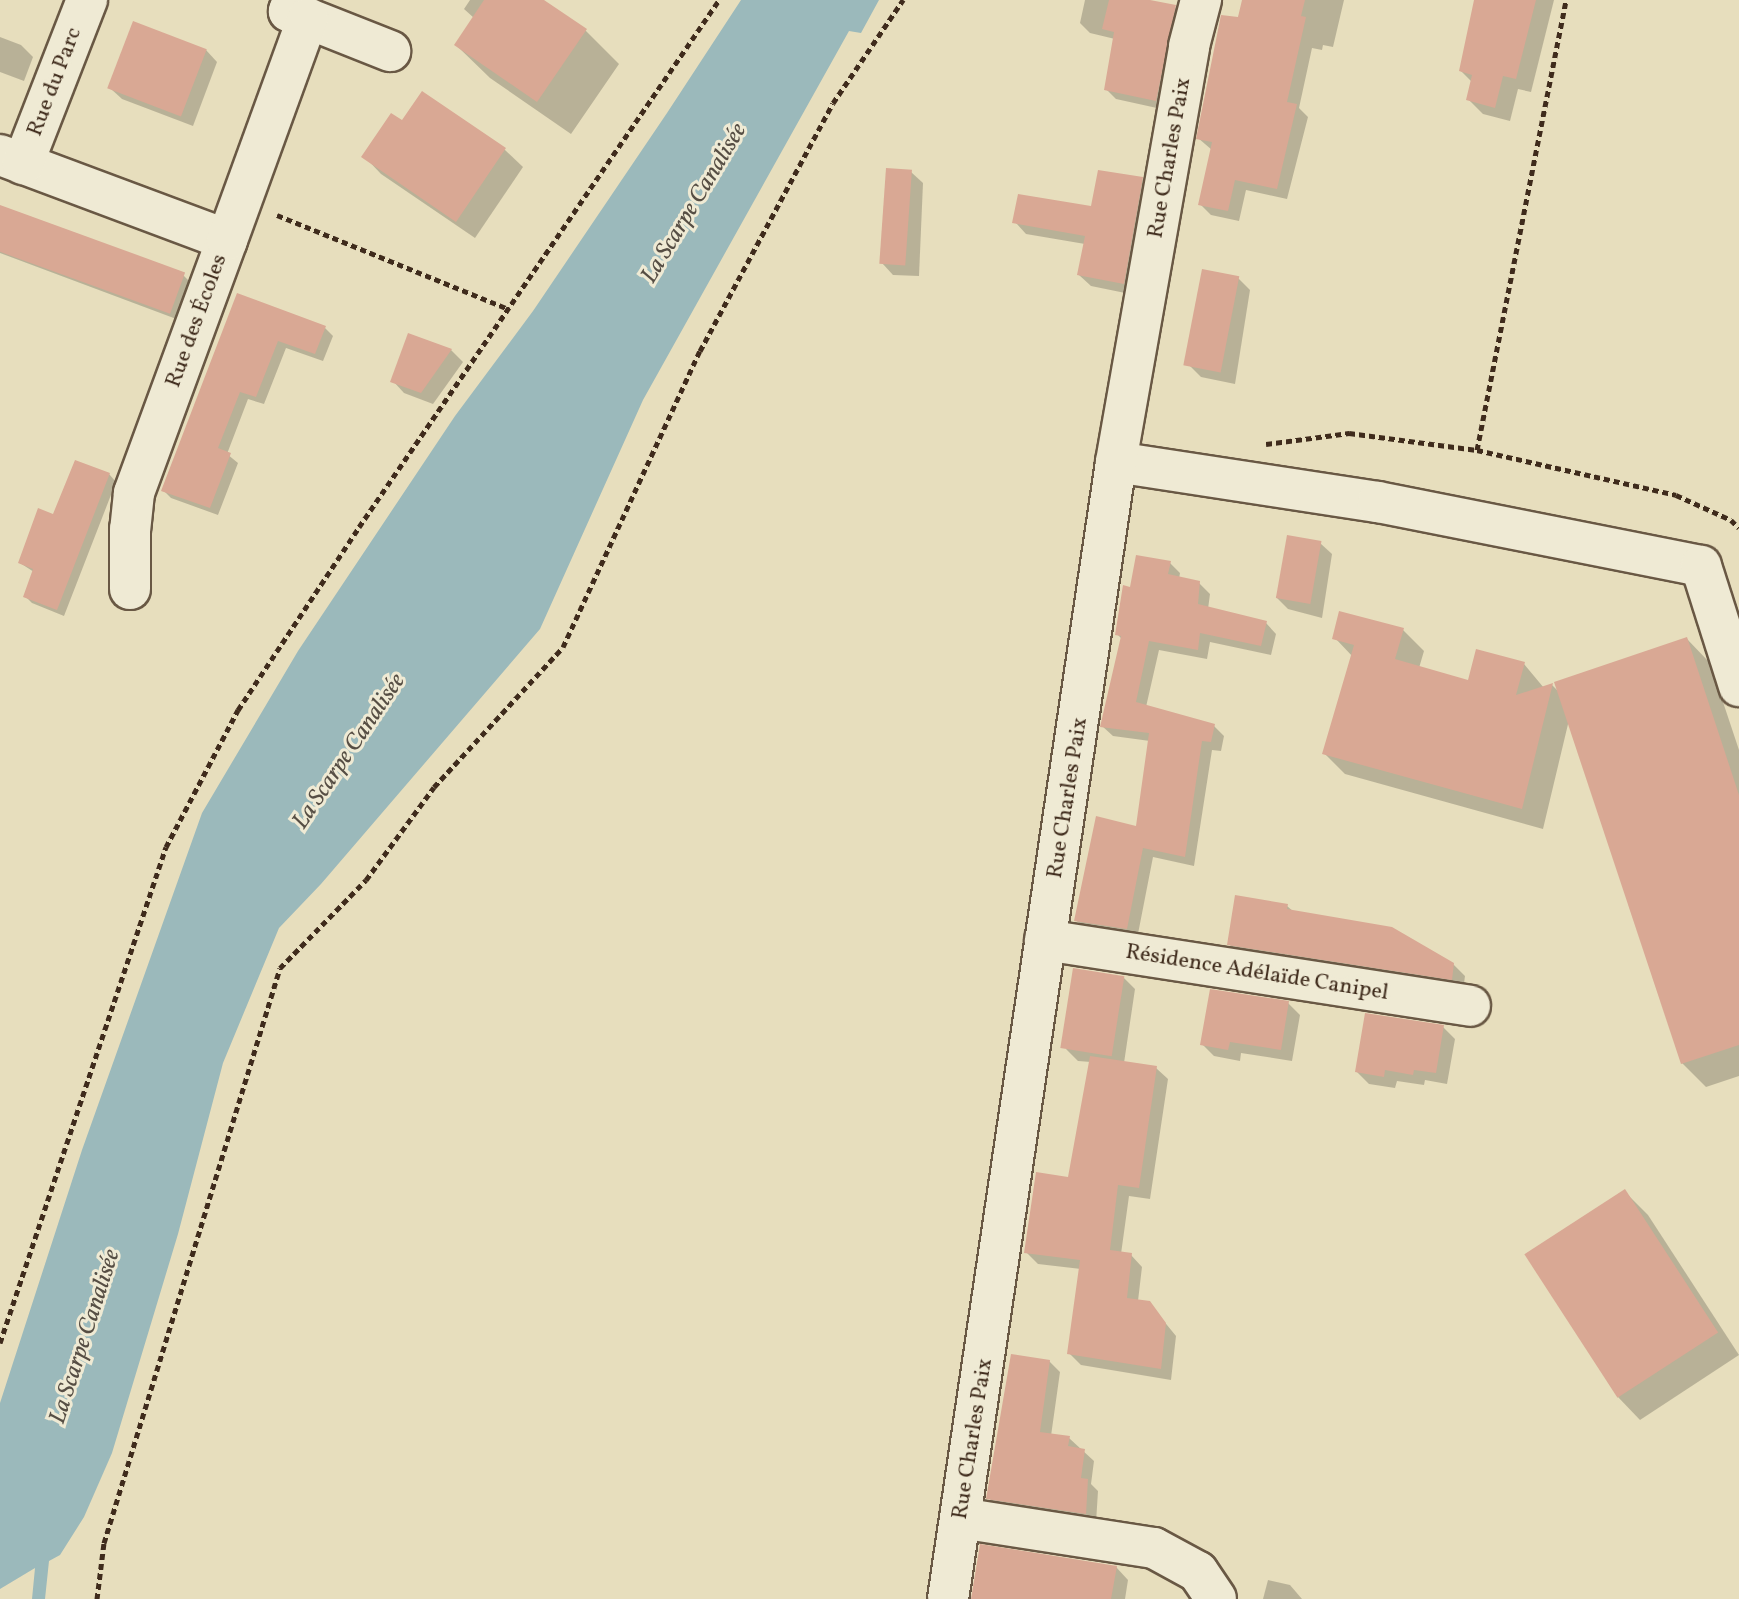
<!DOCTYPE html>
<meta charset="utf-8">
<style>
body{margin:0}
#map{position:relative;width:1739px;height:1599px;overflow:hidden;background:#e7debd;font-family:Vollkorn,serif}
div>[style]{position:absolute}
.water>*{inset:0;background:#9bb9bb}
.shadow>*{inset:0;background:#0003}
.building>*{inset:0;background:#d9a894;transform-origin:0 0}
.path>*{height:5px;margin-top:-2.5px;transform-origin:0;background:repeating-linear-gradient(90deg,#3f2b1c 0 6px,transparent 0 10px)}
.roads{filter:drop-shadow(2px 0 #695844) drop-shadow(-2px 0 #695844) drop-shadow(0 2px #695844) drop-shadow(0 -2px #695844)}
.minor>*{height:40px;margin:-20px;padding:0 20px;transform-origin:20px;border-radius:20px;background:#efead4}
span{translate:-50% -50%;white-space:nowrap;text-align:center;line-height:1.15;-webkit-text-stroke:6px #efead4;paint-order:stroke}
.street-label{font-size:22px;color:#3f2b1c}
.water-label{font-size:24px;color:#564e44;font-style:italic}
</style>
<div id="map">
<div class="water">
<i style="clip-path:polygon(741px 0,879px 0,861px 33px,849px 31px,643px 400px,540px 629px,321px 884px,279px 928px,223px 1063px,178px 1234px,112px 1453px,84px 1517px,60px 1555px,49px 1561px,45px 1599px,32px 1599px,35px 1568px,0 1589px,0 1403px,82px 1150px,202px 813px,298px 651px,455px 416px,533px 311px,667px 113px)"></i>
</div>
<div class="shadow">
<i style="clip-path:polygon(470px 0,541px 0,586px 31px,619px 64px,571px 134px,490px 78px,456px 45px,474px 18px,464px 9px)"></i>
<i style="clip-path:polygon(1085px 0,1146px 0,1175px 7px,1185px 18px,1166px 110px,1116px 99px,1106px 89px,1115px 39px,1090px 33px,1080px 23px)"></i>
<i style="clip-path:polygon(1244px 0,1344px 0,1333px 47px,1323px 45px,1322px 50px,1312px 48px,1299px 108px,1308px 117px,1287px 199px,1246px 190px,1239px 221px,1211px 215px,1200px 204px,1212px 150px,1198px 138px)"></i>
<i style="clip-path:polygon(1477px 0,1554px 0,1531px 92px,1518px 89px,1510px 121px,1483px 114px,1468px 99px,1472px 82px,1461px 71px)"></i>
<i style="clip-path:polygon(0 37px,21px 45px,33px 57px,24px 81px,0 72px)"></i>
<i style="clip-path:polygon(206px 50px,217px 62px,193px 126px,122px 99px,110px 88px)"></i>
<i style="clip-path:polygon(402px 123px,505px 150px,523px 167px,475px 238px,381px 174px,364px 156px)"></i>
<i style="clip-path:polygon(911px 172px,923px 183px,919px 276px,893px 275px,882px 263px)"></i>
<i style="clip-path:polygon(1142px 179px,1153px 191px,1135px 295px,1091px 286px,1079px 275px,1085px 244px,1026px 234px,1015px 222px,1092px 208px)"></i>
<i style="clip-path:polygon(0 209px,184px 276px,192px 284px,179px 320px,0 253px)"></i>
<i style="clip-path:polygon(1238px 278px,1250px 290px,1235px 384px,1201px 377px,1189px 365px)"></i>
<i style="clip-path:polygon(238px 296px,325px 328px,333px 336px,323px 361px,286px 348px,264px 404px,248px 399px,227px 454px,238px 463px,218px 515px,171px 498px,163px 490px)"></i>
<i style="clip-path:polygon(410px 335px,451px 350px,463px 362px,433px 404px,404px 393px,393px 381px)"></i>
<i style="clip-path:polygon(109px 474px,116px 482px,64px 616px,32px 603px,25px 596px,34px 572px,20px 563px,55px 517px)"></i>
<i style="clip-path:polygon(1320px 543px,1332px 554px,1322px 618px,1288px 609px,1276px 597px)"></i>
<i style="clip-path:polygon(1170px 563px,1180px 573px,1179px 579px,1199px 583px,1210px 594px,1208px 609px,1266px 623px,1276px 634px,1271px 655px,1210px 642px,1207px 659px,1159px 650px,1146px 707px,1214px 726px,1224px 736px,1221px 751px,1212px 750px,1194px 866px,1153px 857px,1137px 939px,1086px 931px,1076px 920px,1137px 828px,1150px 741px,1113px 736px,1102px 726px,1122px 639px,1117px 634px,1131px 590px)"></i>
<i style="clip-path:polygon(1403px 630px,1424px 651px,1419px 668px,1469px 682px,1524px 664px,1544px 688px,1552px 685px,1560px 693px,1687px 639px,1710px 663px,1739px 750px,1739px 1076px,1706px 1087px,1682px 1063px,1569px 720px,1543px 829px,1345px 774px,1324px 753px,1353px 657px,1335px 638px)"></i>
<i style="clip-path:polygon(1287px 906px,1294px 912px,1453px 964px,1465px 976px,1463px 991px,1241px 956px,1229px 944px)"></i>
<i style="clip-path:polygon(1123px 977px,1135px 989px,1124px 1063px,1156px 1068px,1168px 1079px,1150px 1199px,1129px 1196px,1121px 1254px,1131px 1255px,1142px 1267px,1138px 1301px,1149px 1303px,1176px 1336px,1171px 1380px,1081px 1365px,1069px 1353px,1081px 1269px,1038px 1264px,1026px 1252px,1070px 1179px,1091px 1062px,1078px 1061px,1066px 1049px)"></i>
<i style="clip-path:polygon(1288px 1003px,1300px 1015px,1292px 1061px,1241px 1053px,1240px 1061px,1214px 1056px,1202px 1044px)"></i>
<i style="clip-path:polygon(1443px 1027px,1455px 1039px,1447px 1084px,1425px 1080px,1424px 1085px,1397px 1081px,1395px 1088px,1369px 1084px,1357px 1072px)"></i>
<i style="clip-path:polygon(1625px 1192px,1648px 1215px,1739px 1355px,1640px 1420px,1617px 1396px,1527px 1254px)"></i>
<i style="clip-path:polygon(1049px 1361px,1060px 1372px,1051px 1436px,1069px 1438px,1094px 1461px,1091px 1484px,1098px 1491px,1096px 1523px,999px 1508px,989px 1498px)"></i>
<i style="clip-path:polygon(1116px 1567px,1128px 1580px,1125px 1599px,973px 1599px)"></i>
<i style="clip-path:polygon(1268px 1580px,1290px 1585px,1302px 1599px,1263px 1599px)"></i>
</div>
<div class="building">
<i style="clip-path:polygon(484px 0,544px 0,587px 29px,537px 102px,454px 45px)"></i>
<i style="clip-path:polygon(1109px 0,1150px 0,1176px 5px,1156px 101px,1104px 90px,1114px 32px,1102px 29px)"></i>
<i style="clip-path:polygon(1242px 0,1305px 0,1301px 16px,1306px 17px,1287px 102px,1297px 104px,1277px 189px,1235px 180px,1228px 211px,1198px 205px,1212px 142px,1196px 139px,1221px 15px,1238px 17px)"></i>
<i style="clip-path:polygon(1474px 0,1536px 0,1516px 79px,1503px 76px,1495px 108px,1466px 100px,1472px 75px,1459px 71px)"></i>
<i style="left:133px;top:21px;width:79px;height:72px;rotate:21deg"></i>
<i style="clip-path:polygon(422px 91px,506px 148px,456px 222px,361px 157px,391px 113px,402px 120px)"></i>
<i style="left:886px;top:168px;width:26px;height:96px;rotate:4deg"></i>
<i style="clip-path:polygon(1098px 170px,1143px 177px,1124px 284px,1077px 275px,1085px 236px,1012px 223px,1018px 194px,1091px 206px)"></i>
<i style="left:0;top:205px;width:197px;height:44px;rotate:20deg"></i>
<i style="left:1202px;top:269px;width:38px;height:98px;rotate:11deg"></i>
<i style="clip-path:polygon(237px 293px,326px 326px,315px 354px,278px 341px,256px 397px,240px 392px,218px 448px,231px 453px,210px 508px,161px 491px)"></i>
<i style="clip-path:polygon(408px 333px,452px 349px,421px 393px,390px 382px)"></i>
<i style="clip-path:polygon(75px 460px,110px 473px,57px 610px,23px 597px,33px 569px,18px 563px,38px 508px,53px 514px)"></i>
<i style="left:1287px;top:535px;width:35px;height:64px;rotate:10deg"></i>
<i style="clip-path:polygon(1136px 555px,1171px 561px,1168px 574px,1200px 581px,1198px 604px,1267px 621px,1261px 646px,1200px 633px,1198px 650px,1149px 641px,1136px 702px,1215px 724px,1211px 742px,1202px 741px,1185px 857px,1143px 848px,1127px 929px,1074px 921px,1096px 816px,1136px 826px,1149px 733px,1100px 727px,1121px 636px,1115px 635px,1123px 585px,1130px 587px)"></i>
<i style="clip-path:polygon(1339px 611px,1404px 628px,1395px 659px,1468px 680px,1476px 649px,1525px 662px,1516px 695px,1553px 683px,1522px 809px,1322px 754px,1354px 645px,1332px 639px)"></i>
<i style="clip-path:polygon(1687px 637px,1739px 795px,1739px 1045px,1681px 1064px,1554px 682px)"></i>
<i style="clip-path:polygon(1235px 895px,1288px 904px,1287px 909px,1392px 927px,1454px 963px,1452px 980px,1227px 945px)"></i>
<i style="left:1073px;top:968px;width:52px;height:81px;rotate:9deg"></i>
<i style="clip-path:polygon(1210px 989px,1289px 1001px,1281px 1050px,1230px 1042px,1228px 1050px,1200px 1045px)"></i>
<i style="clip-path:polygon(1365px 1013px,1444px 1025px,1436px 1073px,1414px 1070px,1413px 1075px,1385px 1070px,1384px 1077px,1355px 1072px)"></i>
<i style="clip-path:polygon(1090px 1056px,1157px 1066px,1139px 1188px,1118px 1185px,1110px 1250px,1132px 1253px,1127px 1298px,1150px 1301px,1166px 1323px,1161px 1369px,1067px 1354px,1080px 1260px,1024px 1253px,1036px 1172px,1068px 1177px)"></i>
<i style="left:1625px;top:1189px;width:171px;height:120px;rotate:57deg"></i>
<i style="clip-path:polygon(1011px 1354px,1050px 1360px,1040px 1432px,1070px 1436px,1068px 1446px,1085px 1449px,1081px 1478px,1088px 1479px,1086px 1514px,986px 1499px)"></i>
<i style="clip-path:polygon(980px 1544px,1117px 1566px,1111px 1599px,971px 1599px)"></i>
</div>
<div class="path">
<i style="left:277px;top:215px;width:250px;rotate:22.1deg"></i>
<i style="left:1266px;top:444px;width:84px;rotate:-7.5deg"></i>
<i style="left:1349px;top:433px;width:129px;rotate:7.6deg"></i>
<i style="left:1477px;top:450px;width:204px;rotate:12.7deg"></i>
<i style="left:1676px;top:495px;width:60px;rotate:24.4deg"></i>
<i style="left:1731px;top:520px;width:11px;rotate:45deg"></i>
<i style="left:1477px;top:450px;width:459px;rotate:-78.8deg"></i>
<i style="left:0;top:1343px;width:523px;rotate:-71.5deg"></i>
<i style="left:166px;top:847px;width:155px;rotate:-62.3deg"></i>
<i style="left:238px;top:710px;width:219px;rotate:-56.5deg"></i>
<i style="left:359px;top:527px;width:638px;rotate:-55.66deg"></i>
<i style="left:97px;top:1599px;width:56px;rotate:-82.9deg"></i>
<i style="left:104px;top:1543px;width:601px;rotate:-72.98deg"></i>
<i style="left:280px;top:968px;width:123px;rotate:-45.7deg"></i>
<i style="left:366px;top:880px;width:115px;rotate:-53.8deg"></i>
<i style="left:434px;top:787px;width:190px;rotate:-47.3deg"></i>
<i style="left:563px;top:647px;width:326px;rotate:-65.2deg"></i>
<i style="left:700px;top:351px;width:281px;rotate:-61.8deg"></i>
<i style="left:833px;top:103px;width:125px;rotate:-55.8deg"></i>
</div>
<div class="roads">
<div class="minor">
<i style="left:292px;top:3px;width:9px;rotate:111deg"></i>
<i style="left:289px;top:11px;width:109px;rotate:21.6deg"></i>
<i style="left:0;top:155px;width:242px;rotate:20.5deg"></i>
<i style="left:227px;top:240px;width:270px;rotate:110.2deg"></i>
<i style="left:134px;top:493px;width:36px;rotate:96deg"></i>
<i style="left:130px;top:529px;width:60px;rotate:90deg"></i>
<i style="left:23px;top:164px;width:176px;rotate:-68.7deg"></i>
<i style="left:227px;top:240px;width:236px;rotate:-70deg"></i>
<i style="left:1116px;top:462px;width:265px;rotate:8.7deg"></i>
<i style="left:1378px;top:502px;width:329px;rotate:11.2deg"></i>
<i style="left:1701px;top:566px;width:126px;rotate:72.4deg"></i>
<i style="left:1045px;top:940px;width:430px;rotate:8.8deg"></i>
<i style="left:960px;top:1518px;width:196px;rotate:8.8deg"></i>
<i style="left:1154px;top:1548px;width:50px;rotate:28.6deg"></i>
<i style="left:1198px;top:1572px;width:32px;rotate:56deg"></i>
<i style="left:948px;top:1599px;width:1149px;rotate:-81.59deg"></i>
<i style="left:1116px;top:462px;width:422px;rotate:-80deg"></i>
<i style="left:1189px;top:46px;width:48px;rotate:-75.4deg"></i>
</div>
</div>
<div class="street-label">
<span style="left:55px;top:82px;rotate:-69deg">Rue du Parc</span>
<span style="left:1170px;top:158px;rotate:-80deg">Rue Charles Paix</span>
<span style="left:197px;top:321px;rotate:-70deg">Rue des Écoles</span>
<span style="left:1068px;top:798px;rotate:-81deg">Rue Charles Paix</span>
<span style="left:1257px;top:973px;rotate:9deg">Résidence Adélaïde Canipel</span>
<span style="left:973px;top:1439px;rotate:-81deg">Rue Charles Paix</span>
</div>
<div class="water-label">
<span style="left:695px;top:204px;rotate:-59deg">La Scarpe Canalisée</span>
<span style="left:350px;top:752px;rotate:-56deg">La Scarpe Canalisée</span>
<span style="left:86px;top:1337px;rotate:-72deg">La Scarpe Canalisée</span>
</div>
</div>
